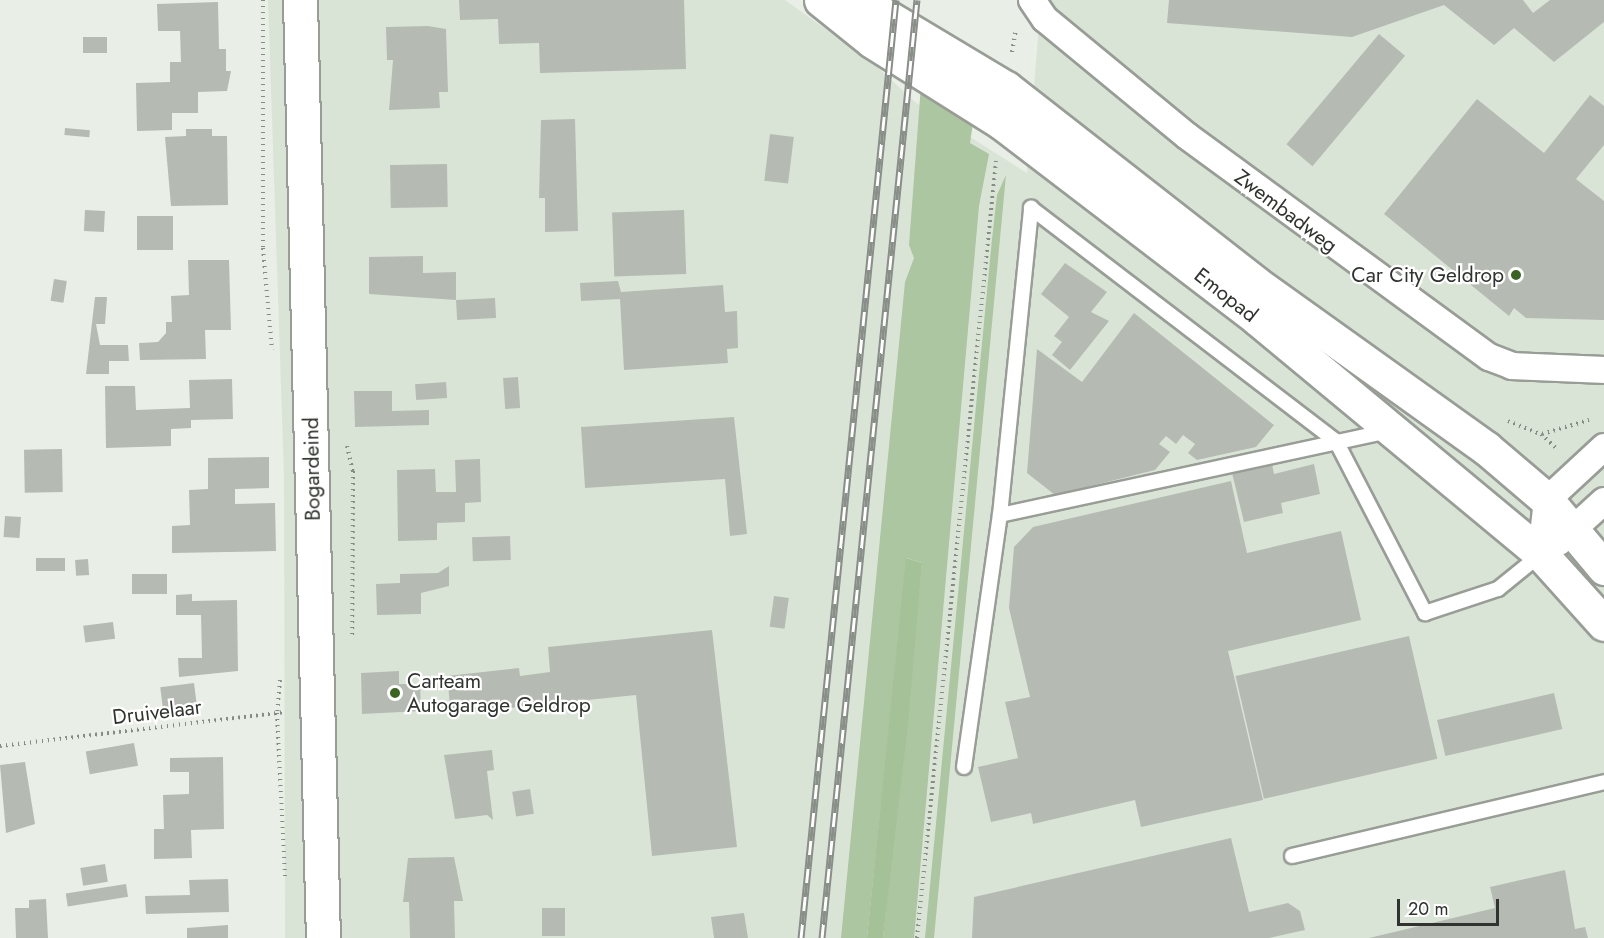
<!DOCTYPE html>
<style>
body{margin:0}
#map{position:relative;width:1604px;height:938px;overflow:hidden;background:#e9efe7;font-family:Jost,sans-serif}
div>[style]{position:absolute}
.built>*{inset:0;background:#dae4d6}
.green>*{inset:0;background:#acc6a1}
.forest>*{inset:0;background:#a4c198}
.building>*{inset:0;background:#b5bbb3;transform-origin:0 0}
.path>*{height:4px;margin-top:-2px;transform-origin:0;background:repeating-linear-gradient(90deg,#878b85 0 1.5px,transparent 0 6px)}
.roads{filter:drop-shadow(2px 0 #989d96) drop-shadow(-2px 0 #989d96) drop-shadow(0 2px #989d96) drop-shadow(0 -2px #989d96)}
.service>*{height:14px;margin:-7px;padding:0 7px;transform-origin:7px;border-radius:7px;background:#fff}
.minor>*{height:26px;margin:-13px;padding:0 13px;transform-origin:13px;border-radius:13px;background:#fff}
.tertiary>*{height:33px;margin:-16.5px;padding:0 16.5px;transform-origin:16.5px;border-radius:16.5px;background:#fff}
.secondary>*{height:33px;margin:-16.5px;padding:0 16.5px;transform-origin:16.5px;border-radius:16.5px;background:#fff}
.rail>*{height:7px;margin-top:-3.5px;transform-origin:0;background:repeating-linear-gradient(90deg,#fff 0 14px,#898e88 0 28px);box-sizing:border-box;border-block:2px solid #898e88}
.dots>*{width:16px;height:16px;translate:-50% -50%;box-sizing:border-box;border:3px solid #fff;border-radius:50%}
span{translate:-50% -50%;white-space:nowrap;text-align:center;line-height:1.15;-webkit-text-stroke:4.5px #fff;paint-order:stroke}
.street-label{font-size:21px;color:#30332f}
.poi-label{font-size:21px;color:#30332f}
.right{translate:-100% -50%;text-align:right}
.left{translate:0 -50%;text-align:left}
.scale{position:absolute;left:1397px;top:899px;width:102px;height:27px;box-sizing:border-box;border:3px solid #30332f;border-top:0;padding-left:8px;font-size:18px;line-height:21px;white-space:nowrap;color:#30332f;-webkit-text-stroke:4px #fff;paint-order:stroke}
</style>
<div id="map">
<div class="built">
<i style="clip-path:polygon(268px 0,785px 0,873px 63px,915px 102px,1027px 173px,1041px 0,1604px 0,1604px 938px,285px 938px,284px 478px)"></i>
</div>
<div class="green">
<i style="clip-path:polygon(921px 85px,974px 117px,970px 143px,989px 154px,979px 206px,914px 938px,883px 938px,922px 563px,907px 558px,867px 938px,841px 938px,905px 282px,914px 258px,909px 245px)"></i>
<i style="clip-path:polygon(1006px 175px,934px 938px,925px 938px,992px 239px,997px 195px)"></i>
</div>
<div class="forest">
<i style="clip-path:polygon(906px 558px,922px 563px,908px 723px,883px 938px,867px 938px)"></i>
</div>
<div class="building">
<i style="clip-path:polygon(459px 0,684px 0,686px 69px,540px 73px,539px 43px,499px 44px,498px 19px,460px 20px)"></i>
<i style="clip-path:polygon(1169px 0,1523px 0,1533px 13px,1550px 0,1604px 0,1604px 22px,1554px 62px,1514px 28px,1494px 45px,1444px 5px,1352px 37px,1167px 23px)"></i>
<i style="clip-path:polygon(218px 2px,219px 49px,226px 49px,226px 71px,231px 71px,227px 91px,198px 92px,198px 113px,172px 113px,172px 130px,137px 131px,136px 83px,170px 82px,170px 62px,181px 62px,180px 31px,158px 31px,157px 4px)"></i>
<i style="clip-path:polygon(428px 26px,446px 29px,448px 92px,439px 92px,440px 108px,389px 110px,393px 60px,387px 60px,386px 27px)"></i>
<i style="left:1379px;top:34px;width:34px;height:144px;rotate:40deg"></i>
<i style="left:83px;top:37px;width:24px;height:16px"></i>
<i style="clip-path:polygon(1590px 95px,1604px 106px,1604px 145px,1576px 179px,1604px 201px,1604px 320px,1526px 318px,1514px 308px,1509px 316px,1384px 214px,1477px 99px,1544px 153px)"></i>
<i style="clip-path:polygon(575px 119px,578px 231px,545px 232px,545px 198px,539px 198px,541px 120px)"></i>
<i style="left:65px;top:128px;width:25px;height:7px;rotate:5deg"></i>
<i style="clip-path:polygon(186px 129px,212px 129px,212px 136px,227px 136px,228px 205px,171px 206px,165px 137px,186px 136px)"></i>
<i style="left:770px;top:134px;width:24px;height:47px;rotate:7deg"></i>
<i style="left:447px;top:164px;width:43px;height:57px;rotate:89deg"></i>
<i style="left:85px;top:210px;width:20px;height:21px;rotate:3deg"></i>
<i style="left:684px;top:210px;width:64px;height:72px;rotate:88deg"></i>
<i style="left:137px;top:216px;width:36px;height:34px"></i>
<i style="clip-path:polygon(423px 256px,423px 273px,456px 272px,456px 300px,369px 294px,369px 257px)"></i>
<i style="clip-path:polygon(188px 260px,229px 260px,231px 330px,205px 330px,206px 359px,140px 360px,139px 343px,158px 342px,166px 333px,166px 322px,172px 322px,171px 296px,189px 295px)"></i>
<i style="clip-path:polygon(1065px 263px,1107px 292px,1091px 312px,1109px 321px,1070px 370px,1052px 355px,1062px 342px,1054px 336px,1069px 317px,1041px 294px)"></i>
<i style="left:54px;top:279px;width:13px;height:22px;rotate:9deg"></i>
<i style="clip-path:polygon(618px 281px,621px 292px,723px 285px,725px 312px,737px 311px,738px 348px,727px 349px,728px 363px,624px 370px,620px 299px,581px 301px,580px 283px)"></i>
<i style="clip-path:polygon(95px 297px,107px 297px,105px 324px,96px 324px,100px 345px,128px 345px,129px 361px,109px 361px,109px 374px,86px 374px)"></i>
<i style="left:495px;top:298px;width:20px;height:39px;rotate:87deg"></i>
<i style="clip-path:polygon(1134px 313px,1274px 425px,1256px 447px,1197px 460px,1188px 453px,1195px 444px,1183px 435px,1176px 444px,1166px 436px,1159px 444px,1170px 452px,1155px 470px,1055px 495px,1027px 473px,1037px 349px,1082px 382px)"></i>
<i style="left:518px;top:377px;width:31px;height:15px;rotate:86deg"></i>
<i style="clip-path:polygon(232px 379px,233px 419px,191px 420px,191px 428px,171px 429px,171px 446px,106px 448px,105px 386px,135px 386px,136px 410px,190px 408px,189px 380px)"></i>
<i style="left:446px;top:382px;width:16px;height:31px;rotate:86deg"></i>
<i style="clip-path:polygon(354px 391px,392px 391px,392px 411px,429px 410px,429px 425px,355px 427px)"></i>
<i style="clip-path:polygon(734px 417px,747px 534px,730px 536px,725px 479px,585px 488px,581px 427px)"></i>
<i style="left:62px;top:449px;width:43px;height:38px;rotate:89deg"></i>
<i style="clip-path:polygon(269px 457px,269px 488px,235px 489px,235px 504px,275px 503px,276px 551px,172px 553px,172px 526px,190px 525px,189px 490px,208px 489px,208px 458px)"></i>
<i style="clip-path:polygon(480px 459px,481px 502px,465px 503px,465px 522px,437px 523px,437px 540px,398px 541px,397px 470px,435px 469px,436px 492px,456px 492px,455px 460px)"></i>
<i style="clip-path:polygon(1272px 464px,1274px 474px,1314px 464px,1320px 494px,1281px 503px,1283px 513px,1244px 522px,1232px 473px)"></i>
<i style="clip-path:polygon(1231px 481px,1247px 553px,1341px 531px,1361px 620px,1228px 651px,1263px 800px,1141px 827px,1135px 800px,1033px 824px,1031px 813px,991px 822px,978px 767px,1018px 758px,1005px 702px,1030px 697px,1009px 608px,1014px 547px,1033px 527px)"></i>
<i style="left:5px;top:516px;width:16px;height:21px;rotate:4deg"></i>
<i style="left:510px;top:536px;width:24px;height:38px;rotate:88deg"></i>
<i style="left:65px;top:558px;width:13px;height:29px;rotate:90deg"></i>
<i style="left:88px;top:559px;width:16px;height:13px;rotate:86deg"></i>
<i style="clip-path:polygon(449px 566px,449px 586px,421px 593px,421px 614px,377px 615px,376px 584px,400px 583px,400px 574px,438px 573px)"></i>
<i style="left:167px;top:574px;width:20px;height:35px;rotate:90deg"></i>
<i style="clip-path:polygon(192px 594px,192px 601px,237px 600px,238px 671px,179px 677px,178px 658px,202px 658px,201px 615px,176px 615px,176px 595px)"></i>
<i style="left:774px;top:596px;width:15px;height:31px;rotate:8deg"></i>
<i style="left:113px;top:622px;width:17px;height:30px;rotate:83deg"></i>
<i style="clip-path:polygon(712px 630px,737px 847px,652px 856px,636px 695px,451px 714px,447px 676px,519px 668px,520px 676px,550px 672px,548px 647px)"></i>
<i style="left:1409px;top:636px;width:126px;height:178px;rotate:77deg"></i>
<i style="clip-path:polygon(399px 671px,399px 684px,420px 684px,421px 711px,362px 714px,361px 673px)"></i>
<i style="left:194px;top:683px;width:23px;height:34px;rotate:83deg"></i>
<i style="left:1554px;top:693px;width:37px;height:120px;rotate:77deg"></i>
<i style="left:134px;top:743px;width:23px;height:49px;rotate:80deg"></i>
<i style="clip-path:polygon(492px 750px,494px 770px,487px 771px,493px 820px,487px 815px,455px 819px,444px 755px)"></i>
<i style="clip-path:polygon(223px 757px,224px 829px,191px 830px,192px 858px,154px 859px,154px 829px,164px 829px,163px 795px,189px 794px,189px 772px,170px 772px,170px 758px)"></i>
<i style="clip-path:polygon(25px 762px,35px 824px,6px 833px,0 765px)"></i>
<i style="left:530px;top:789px;width:25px;height:18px;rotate:81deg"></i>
<i style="clip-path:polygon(1231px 838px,1249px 912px,1288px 903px,1300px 911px,1305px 930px,1269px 938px,972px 938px,974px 897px)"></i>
<i style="clip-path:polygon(454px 857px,463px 901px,454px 901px,455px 938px,410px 938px,409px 902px,403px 902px,408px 858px)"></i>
<i style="left:105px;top:864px;width:18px;height:25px;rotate:81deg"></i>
<i style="clip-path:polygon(1565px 870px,1575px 929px,1585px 927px,1588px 938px,1369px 938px,1495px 908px,1490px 887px)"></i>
<i style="clip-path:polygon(228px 879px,229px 912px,146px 914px,145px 896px,190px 895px,189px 880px)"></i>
<i style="left:126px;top:884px;width:13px;height:61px;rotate:81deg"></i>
<i style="clip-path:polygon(46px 899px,48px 938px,16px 938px,15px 908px,29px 908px,29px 900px)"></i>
<i style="left:542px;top:908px;width:23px;height:28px"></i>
<i style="clip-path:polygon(744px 913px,748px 938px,714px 938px,711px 917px)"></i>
<i style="clip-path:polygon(228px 925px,228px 938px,187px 938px,187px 928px)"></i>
</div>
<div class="path">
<i style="left:263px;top:0;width:248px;rotate:90deg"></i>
<i style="left:263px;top:248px;width:102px;rotate:85deg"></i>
<i style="left:1012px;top:52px;width:22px;rotate:-80deg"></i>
<i style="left:1508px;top:421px;width:35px;rotate:22deg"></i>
<i style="left:1541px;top:434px;width:23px;rotate:43deg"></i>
<i style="left:1542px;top:434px;width:49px;rotate:-16.6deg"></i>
<i style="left:347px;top:446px;width:26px;rotate:77deg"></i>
<i style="left:353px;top:471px;width:164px;rotate:90.3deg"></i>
<i style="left:280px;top:680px;width:33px;rotate:95deg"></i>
<i style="left:277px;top:713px;width:166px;rotate:87.2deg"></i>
<i style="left:0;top:746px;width:287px;rotate:-6.8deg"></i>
<i style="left:917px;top:938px;width:781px;rotate:-84.19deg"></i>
</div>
<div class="roads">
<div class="service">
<i style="left:1000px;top:515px;width:309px;rotate:-84.2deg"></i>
<i style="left:1031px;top:208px;width:384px;rotate:37.4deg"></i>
<i style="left:1336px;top:441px;width:194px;rotate:62.6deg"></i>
<i style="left:1425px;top:613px;width:77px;rotate:-18.2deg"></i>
<i style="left:1498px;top:589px;width:55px;rotate:-39.1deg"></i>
<i style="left:964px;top:767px;width:255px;rotate:-81.9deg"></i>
<i style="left:1000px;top:515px;width:397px;rotate:-12.2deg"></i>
<i style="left:1292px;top:856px;width:321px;rotate:-13.3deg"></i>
</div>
<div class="minor">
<i style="left:1032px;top:0;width:23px;rotate:56deg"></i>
<i style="left:1045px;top:19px;width:184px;rotate:39.5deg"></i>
<i style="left:1187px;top:136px;width:374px;rotate:36.2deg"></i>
<i style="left:1489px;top:357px;width:25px;rotate:21deg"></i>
<i style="left:1512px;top:366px;width:92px;rotate:2.5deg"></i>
<i style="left:1559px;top:542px;width:61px;rotate:-42.3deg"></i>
<i style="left:1541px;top:554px;width:54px;rotate:-83.7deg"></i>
<i style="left:1547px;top:500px;width:78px;rotate:-42.9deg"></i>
</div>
<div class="tertiary">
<i style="left:300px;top:0;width:938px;rotate:88.6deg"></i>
</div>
<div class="secondary">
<i style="left:821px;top:0;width:65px;rotate:38.8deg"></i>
<i style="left:872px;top:41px;width:154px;rotate:32.2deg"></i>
<i style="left:1002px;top:123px;width:322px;rotate:37.4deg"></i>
<i style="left:1258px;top:319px;width:368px;rotate:39.7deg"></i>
<i style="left:1541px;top:554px;width:94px;rotate:48deg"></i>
<i style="left:859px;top:0;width:171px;rotate:30.9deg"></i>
<i style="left:1006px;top:88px;width:315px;rotate:38deg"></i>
<i style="left:1254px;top:282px;width:285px;rotate:35.6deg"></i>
<i style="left:1486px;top:448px;width:80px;rotate:40.4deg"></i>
<i style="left:1547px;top:500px;width:89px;rotate:50deg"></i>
</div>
</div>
<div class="rail">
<i style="left:801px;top:938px;width:943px;rotate:-84.22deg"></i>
<i style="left:822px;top:938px;width:943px;rotate:-84.22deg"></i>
</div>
<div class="dots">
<i style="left:1516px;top:275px;background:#396422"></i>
<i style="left:395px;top:693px;background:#396422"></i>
</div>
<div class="street-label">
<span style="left:1286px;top:211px;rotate:37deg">Zwembadweg</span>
<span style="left:1226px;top:295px;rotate:38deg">Emopad</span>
<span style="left:312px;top:469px;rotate:-91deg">Bogardeind</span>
<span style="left:157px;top:712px;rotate:-7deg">Druivelaar</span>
</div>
<div class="poi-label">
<span class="right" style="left:1504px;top:275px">Car City Geldrop</span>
<span class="left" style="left:407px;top:693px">Carteam<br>Autogarage Geldrop</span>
</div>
<div class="scale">20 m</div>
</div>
